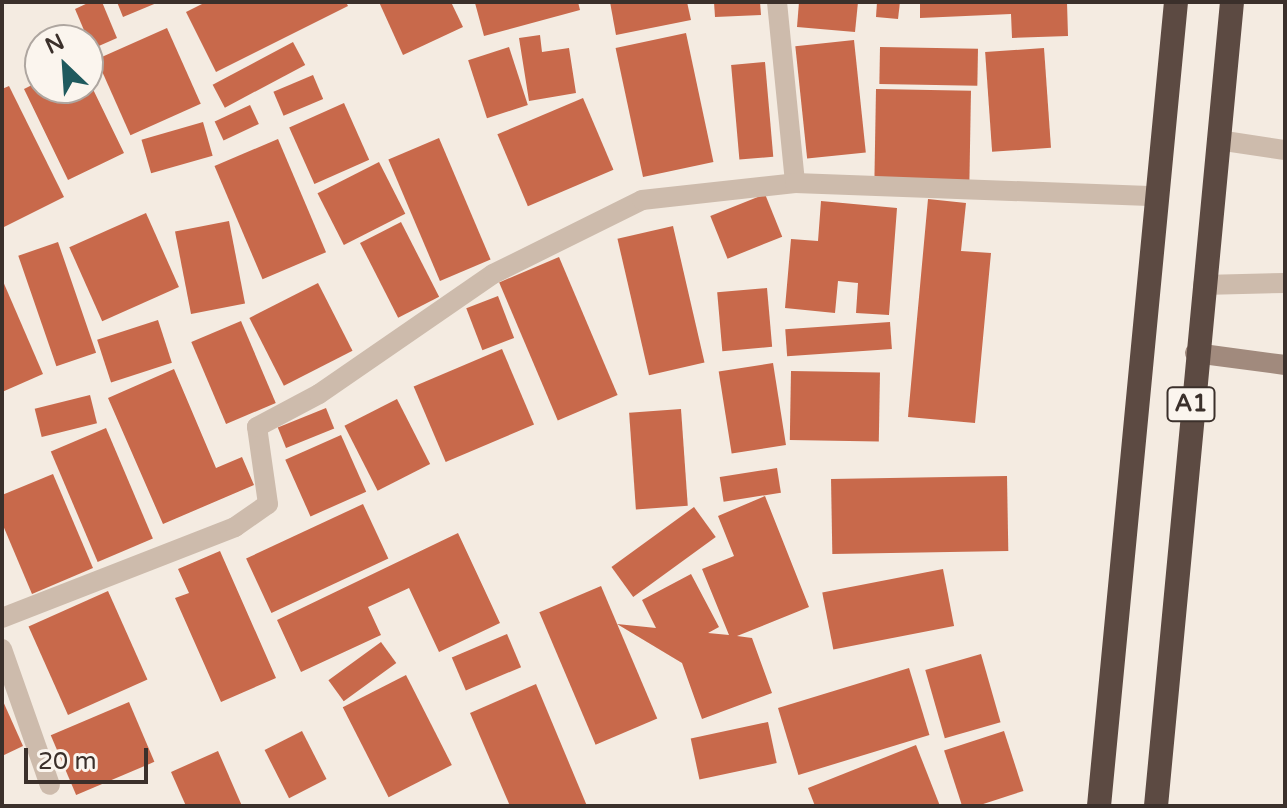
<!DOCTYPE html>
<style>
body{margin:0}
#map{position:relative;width:1287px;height:808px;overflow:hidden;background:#f4ebe1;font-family:"Varela Round",sans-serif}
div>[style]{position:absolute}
.building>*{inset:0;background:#c8694b;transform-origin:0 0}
.lane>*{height:20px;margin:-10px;padding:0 10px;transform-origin:10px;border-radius:10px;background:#cdbbac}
.street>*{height:20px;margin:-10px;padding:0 10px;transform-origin:10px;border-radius:10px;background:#cdbbac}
.secondary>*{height:20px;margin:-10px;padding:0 10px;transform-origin:10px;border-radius:10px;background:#a18a7d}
.highway>*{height:24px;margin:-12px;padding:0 12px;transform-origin:12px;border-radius:12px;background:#5c4a42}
span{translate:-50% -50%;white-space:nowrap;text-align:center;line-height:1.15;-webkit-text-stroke:8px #fbf5ee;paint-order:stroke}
.shield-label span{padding:2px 6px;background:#fbf5ee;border:2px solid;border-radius:6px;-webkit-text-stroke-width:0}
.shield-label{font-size:24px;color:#3b302b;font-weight:700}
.frame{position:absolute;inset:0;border:4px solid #3b302b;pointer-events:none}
.north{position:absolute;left:24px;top:24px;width:80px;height:80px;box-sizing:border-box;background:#fbf5ee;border:2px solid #aea6a0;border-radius:50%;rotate:335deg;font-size:22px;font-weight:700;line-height:32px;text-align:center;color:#3b302b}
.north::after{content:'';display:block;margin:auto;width:28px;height:36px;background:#1f5a5e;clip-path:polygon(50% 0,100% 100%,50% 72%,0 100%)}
.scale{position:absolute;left:24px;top:748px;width:124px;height:36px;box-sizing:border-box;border:4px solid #3b302b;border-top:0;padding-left:10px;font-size:24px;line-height:28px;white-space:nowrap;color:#3b302b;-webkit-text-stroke:6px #fbf5ee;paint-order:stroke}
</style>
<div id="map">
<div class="building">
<i style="clip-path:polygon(90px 2px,102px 2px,117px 38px,92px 49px,75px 9px)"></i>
<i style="clip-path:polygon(117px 2px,159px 2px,123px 17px)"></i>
<i style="clip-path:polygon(206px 2px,346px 2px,348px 6px,216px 72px,186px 12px)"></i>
<i style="clip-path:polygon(379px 2px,451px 2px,463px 27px,403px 55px)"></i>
<i style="clip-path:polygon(578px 2px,580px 10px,484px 36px,475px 3px)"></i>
<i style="clip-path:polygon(610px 2px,687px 2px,691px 20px,616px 35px)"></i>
<i style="clip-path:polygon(714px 2px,760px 2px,761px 15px,715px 17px)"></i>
<i style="clip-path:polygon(799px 2px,858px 2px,855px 32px,797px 27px)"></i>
<i style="clip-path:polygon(877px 2px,900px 2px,898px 19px,876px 17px)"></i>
<i style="clip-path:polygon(920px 2px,1067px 2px,1068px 36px,1012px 38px,1011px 14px,920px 18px)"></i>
<i style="left:167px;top:28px;width:83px;height:77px;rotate:66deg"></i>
<i style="left:686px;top:33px;width:132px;height:72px;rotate:78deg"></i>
<i style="clip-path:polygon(540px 35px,542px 52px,569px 48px,576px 93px,529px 101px,519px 38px)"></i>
<i style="left:854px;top:40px;width:113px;height:59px;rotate:84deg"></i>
<i style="left:293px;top:42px;width:26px;height:91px;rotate:62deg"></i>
<i style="left:509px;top:47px;width:61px;height:43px;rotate:72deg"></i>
<i style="left:880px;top:47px;width:98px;height:37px;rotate:1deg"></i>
<i style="left:1044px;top:48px;width:100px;height:59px;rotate:86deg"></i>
<i style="left:765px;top:62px;width:95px;height:34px;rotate:85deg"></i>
<i style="left:313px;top:75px;width:26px;height:43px;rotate:67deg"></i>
<i style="clip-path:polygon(88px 79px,124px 153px,68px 180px,24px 89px,40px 81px,40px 88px,88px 88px)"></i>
<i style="clip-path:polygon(9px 86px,64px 197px,2px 228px,2px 89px)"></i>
<i style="left:876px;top:89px;width:95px;height:95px;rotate:1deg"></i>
<i style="left:583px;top:98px;width:78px;height:93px;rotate:67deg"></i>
<i style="left:344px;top:103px;width:62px;height:60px;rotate:66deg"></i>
<i style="left:250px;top:105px;width:21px;height:39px;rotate:65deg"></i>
<i style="left:203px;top:122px;width:35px;height:64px;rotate:74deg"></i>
<i style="left:439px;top:138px;width:132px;height:55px;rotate:67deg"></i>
<i style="left:278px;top:139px;width:123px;height:69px;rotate:67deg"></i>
<i style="left:379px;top:162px;width:58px;height:69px;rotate:63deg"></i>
<i style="left:765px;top:194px;width:46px;height:59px;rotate:68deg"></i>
<i style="clip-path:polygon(928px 199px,966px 203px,961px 251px,991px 253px,975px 423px,908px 417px)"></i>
<i style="clip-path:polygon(821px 201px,897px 208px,889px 315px,856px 313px,858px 283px,838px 281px,835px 313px,785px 308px,791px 239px,818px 241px)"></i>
<i style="left:146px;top:213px;width:81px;height:84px;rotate:66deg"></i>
<i style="left:229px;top:221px;width:84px;height:55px;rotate:79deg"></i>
<i style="left:401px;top:222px;width:84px;height:46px;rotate:63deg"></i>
<i style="left:673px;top:226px;width:140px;height:57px;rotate:77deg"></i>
<i style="left:58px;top:242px;width:117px;height:42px;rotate:71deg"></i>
<i style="left:559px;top:257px;width:150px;height:65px;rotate:67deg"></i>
<i style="clip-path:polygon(2px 279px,43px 374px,2px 392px)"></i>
<i style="left:318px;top:283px;width:76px;height:77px;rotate:63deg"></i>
<i style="left:767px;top:288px;width:59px;height:50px;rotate:85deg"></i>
<i style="left:498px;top:296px;width:45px;height:34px;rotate:69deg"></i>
<i style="left:158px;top:320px;width:45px;height:64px;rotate:72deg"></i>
<i style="left:241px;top:321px;width:89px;height:54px;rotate:67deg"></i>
<i style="left:890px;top:322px;width:27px;height:105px;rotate:86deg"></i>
<i style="left:502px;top:349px;width:82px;height:96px;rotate:67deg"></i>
<i style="left:773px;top:363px;width:83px;height:55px;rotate:81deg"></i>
<i style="clip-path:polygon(174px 369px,216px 468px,242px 457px,254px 485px,163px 524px,108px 398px)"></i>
<i style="left:791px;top:371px;width:89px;height:69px;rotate:1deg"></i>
<i style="left:90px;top:395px;width:29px;height:57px;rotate:76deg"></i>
<i style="left:397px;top:399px;width:73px;height:59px;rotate:63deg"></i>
<i style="left:326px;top:408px;width:22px;height:52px;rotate:68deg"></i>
<i style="left:681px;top:409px;width:97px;height:52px;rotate:86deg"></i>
<i style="left:106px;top:428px;width:120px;height:60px;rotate:67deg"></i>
<i style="left:341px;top:435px;width:62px;height:61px;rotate:66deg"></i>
<i style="left:777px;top:468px;width:25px;height:58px;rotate:81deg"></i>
<i style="clip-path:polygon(53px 474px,93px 568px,32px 594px,2px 523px,2px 495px)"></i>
<i style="left:1007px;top:476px;width:75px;height:176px;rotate:89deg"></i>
<i style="clip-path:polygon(765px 496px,809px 607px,737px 636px,752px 638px,772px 693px,702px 719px,682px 663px,617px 624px,656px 628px,642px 600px,691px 574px,719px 627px,708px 633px,729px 635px,702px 569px,734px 556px,718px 516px)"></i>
<i style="left:363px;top:504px;width:60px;height:129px;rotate:65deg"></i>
<i style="left:694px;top:507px;width:37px;height:102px;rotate:54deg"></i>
<i style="clip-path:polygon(458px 533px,500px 623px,439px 652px,409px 588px,368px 607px,381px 635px,301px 672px,277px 620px)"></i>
<i style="clip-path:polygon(220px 551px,276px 678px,221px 702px,175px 598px,189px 593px,178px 569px)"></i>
<i style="left:943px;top:569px;width:58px;height:123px;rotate:79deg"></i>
<i style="left:601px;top:586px;width:144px;height:67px;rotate:67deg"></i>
<i style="left:108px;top:591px;width:97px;height:87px;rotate:66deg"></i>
<i style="left:507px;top:634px;width:36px;height:60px;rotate:67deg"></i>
<i style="left:381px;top:642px;width:26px;height:65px;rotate:54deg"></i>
<i style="left:981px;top:654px;width:71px;height:58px;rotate:74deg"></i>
<i style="left:909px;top:668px;width:70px;height:137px;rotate:73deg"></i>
<i style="left:406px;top:675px;width:101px;height:71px;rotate:63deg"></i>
<i style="clip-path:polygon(536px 684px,587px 806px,510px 806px,470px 713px)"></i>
<i style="clip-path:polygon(2px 699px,23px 746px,2px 756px)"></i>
<i style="left:129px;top:702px;width:65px;height:85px;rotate:67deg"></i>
<i style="left:768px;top:722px;width:42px;height:79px;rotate:78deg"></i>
<i style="left:302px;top:731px;width:54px;height:42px;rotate:63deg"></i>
<i style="left:1004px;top:731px;width:63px;height:63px;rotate:72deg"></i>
<i style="clip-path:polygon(916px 745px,940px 806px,815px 806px,808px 788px)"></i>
<i style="clip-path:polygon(218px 751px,242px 806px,186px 806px,171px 772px)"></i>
</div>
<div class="lane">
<i style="left:1218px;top:140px;width:68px;rotate:8.5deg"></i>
<i style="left:1203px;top:285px;width:82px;rotate:-1.4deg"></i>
</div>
<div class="street">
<i style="left:777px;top:2px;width:182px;rotate:84.3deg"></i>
<i style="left:2px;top:618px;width:250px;rotate:-21.3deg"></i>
<i style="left:235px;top:527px;width:40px;rotate:-34.9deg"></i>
<i style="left:268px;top:504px;width:78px;rotate:-98.1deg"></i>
<i style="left:257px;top:427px;width:70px;rotate:-28deg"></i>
<i style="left:319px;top:394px;width:211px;rotate:-34.6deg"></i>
<i style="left:493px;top:274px;width:166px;rotate:-26.4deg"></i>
<i style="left:642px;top:200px;width:154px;rotate:-6.3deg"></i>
<i style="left:795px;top:183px;width:361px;rotate:2.1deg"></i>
<i style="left:2px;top:649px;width:144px;rotate:70.6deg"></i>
</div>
<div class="secondary">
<i style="left:1195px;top:353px;width:91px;rotate:7.6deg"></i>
</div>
<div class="highway">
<i style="left:1099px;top:806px;width:808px;rotate:-84.53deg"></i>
<i style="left:1156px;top:806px;width:808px;rotate:-84.6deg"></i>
</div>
<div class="shield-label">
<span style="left:1191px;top:404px">A1</span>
</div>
<div class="frame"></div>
<div class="north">N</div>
<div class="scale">20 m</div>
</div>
